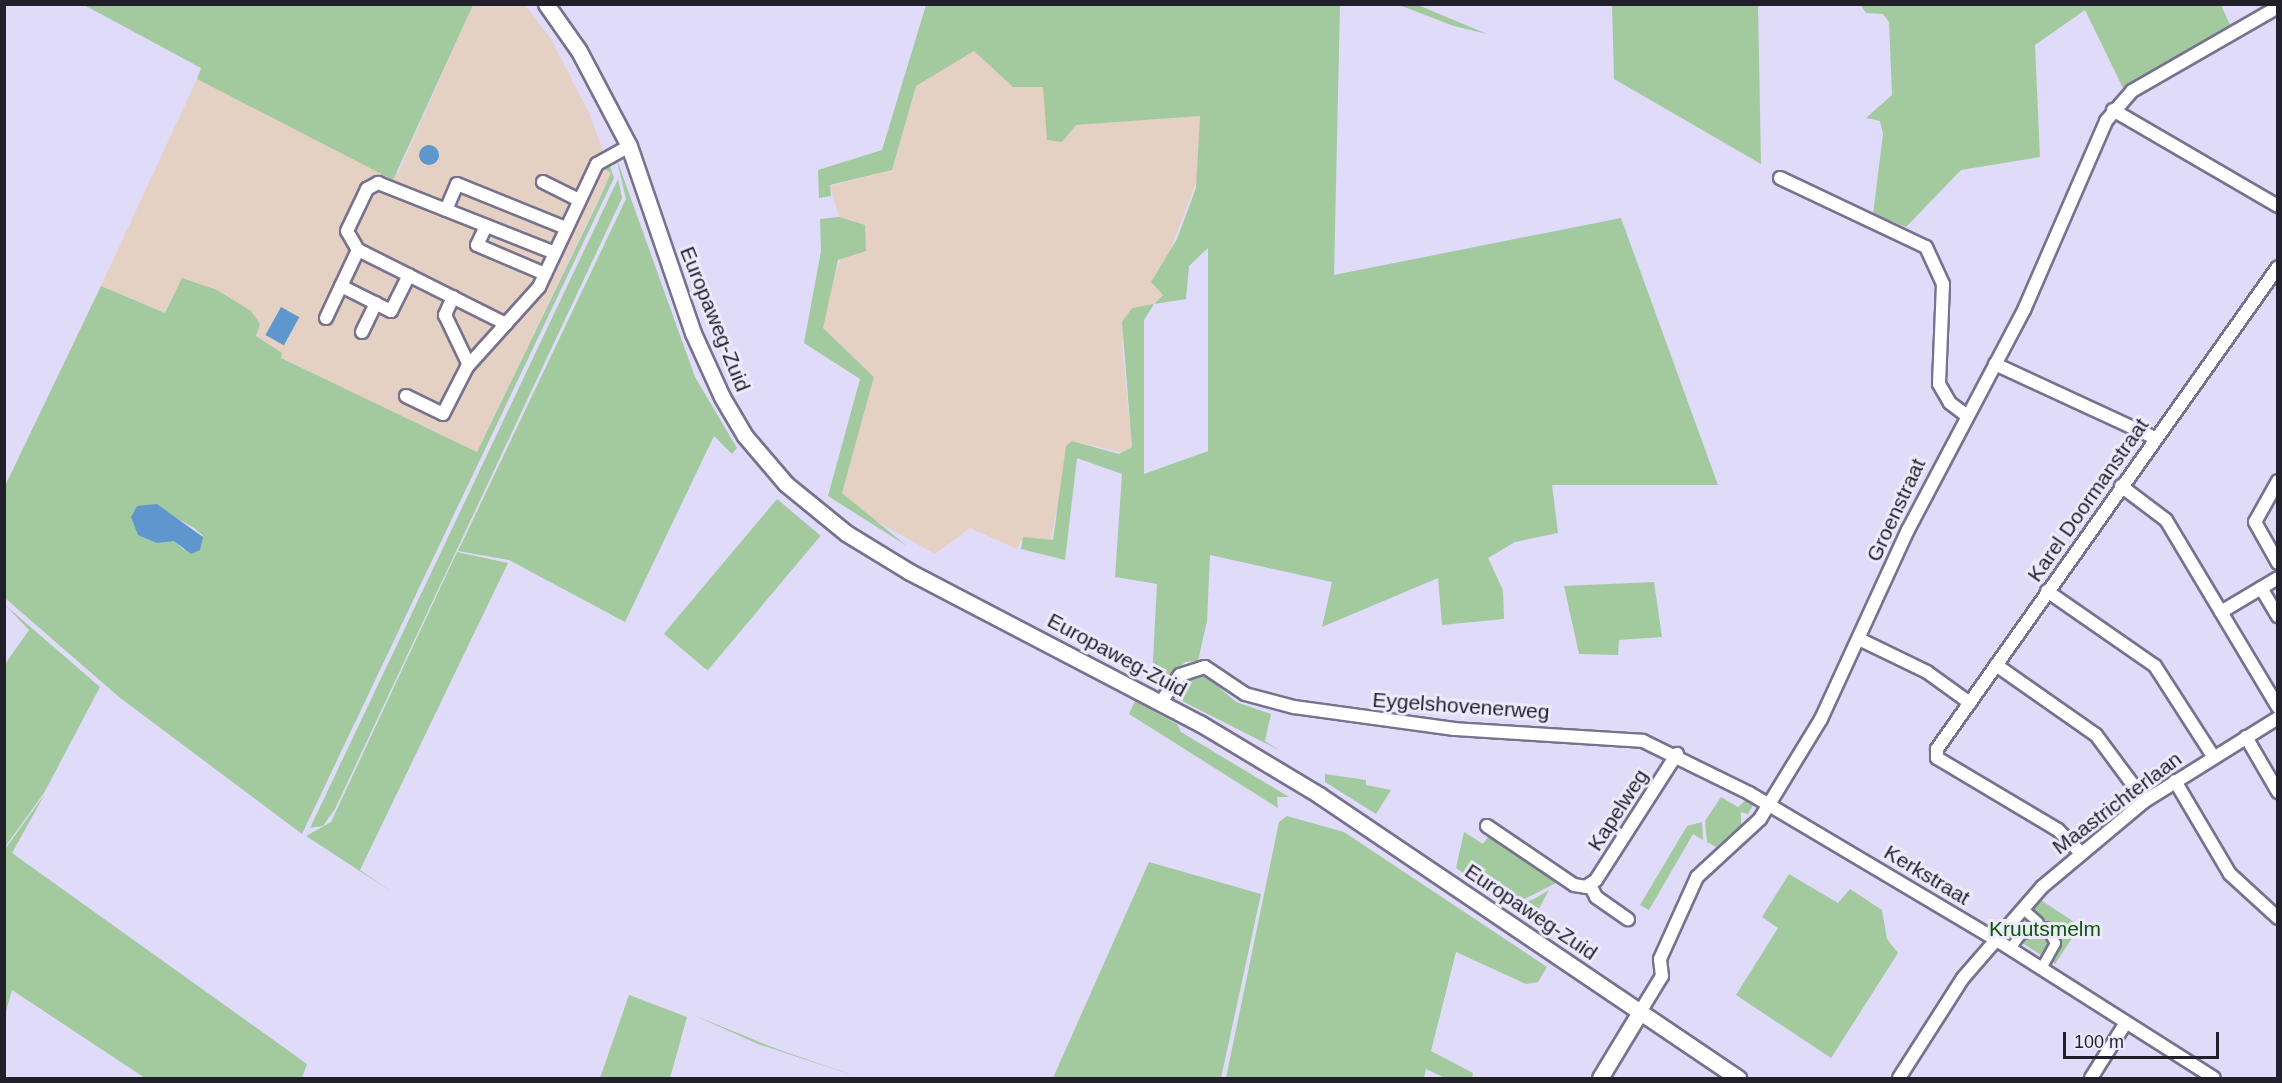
<!DOCTYPE html>
<style>
body{margin:0}
#map{position:relative;width:2282px;height:1083px;overflow:hidden;background:#dfdbf9;font-family:Arial,sans-serif}
div>[style]{position:absolute}
.industrial>*{inset:0;background:#e5d1c3}
.green>*{inset:0;background:#a3ca9f;transform-origin:0 0}
.water>*{inset:0;background:#5e97ce;transform-origin:0 0}
.round{border-radius:50%}
.roads{filter:drop-shadow(2px 0 #77728e) drop-shadow(-2px 0 #77728e) drop-shadow(0 2px #77728e) drop-shadow(0 -2px #77728e)}
.pedestrian>*{height:9px;margin:-4.5px;padding:0 4.5px;transform-origin:4.5px;border-radius:4.5px;background:#fff}
.minor>*{height:12px;margin:-6px;padding:0 6px;transform-origin:6px;border-radius:6px;background:#fff}
.tertiary>*{height:15px;margin:-7.5px;padding:0 7.5px;transform-origin:7.5px;border-radius:7.5px;background:#fff}
span{translate:-50% -50%;white-space:nowrap;text-align:center;line-height:1.15;-webkit-text-stroke:6px #eceafc;paint-order:stroke}
.street-label{font-size:21px;color:#211f2a}
.park-label{font-size:21px;color:#0a5904}
.frame{position:absolute;inset:0;border:6px solid #211f2a;pointer-events:none}
.scale{position:absolute;left:2063px;top:1032px;width:156px;height:27px;box-sizing:border-box;border:3px solid #211f2a;border-top:0;padding-left:8px;font-size:18px;line-height:21px;white-space:nowrap;color:#211f2a;-webkit-text-stroke:4px #eceafc;paint-order:stroke}
</style>
<div id="map">
<div class="industrial">
<i style="clip-path:polygon(473px 5px,525px 5px,551px 39px,590px 115px,611px 173px,477px 452px,280px 358px,282px 353px,260px 341px,255px 330px,165px 313px,101px 286px,197px 79px,398px 173px)"></i>
<i style="clip-path:polygon(974px 51px,1013px 86px,1043px 87px,1062px 142px,1076px 125px,1200px 116px,1199px 175px,1167px 259px,1163px 294px,1154px 304px,1132px 308px,1122px 344px,1132px 447px,1128px 454px,1072px 441px,1050px 542px,1023px 537px,1017px 549px,970px 528px,935px 554px,871px 518px,842px 493px,874px 377px,823px 328px,831px 285px,855px 221px,839px 217px,830px 186px,892px 170px,916px 86px)"></i>
</div>
<div class="green">
<i style="clip-path:polygon(84px 5px,473px 5px,393px 180px,197px 79px,201px 68px)"></i>
<i style="clip-path:polygon(evenodd,926px 5px,1340px 5px,1334px 275px,1621px 218px,1718px 485px,1552px 485px,1558px 533px,1515px 542px,1488px 558px,1503px 590px,1504px 619px,1442px 625px,1438px 578px,1322px 627px,1332px 582px,1210px 555px,1207px 621px,1198px 661px,1185px 662px,1162px 685px,1152px 679px,1157px 584px,1115px 577px,1122px 474px,1077px 458px,1065px 560px,1021px 549px,1023px 537px,1053px 540px,1066px 446px,1072px 441px,1119px 454px,1132px 447px,1122px 322px,1132px 308px,1154px 304px,1163px 295px,1151px 282px,1177px 239px,1196px 188px,1200px 116px,1076px 125px,1062px 142px,1047px 140px,1043px 87px,1013px 87px,974px 51px,916px 86px,892px 170px,830px 185px,831px 196px,819px 198px,818px 170px,882px 150px,926px 5px,1208px 248px,1208px 451px,1144px 474px,1144px 320px,1154px 304px,1186px 299px,1189px 266px,1208px 248px)"></i>
<i style="clip-path:polygon(1399px 5px,1418px 5px,1487px 34px,1454px 26px)"></i>
<i style="clip-path:polygon(1612px 5px,1758px 5px,1761px 164px,1614px 79px)"></i>
<i style="clip-path:polygon(1861px 5px,2221px 5px,2231px 27px,2123px 88px,2085px 10px,2035px 45px,2040px 157px,1961px 170px,1906px 227px,1873px 214px,1883px 134px,1880px 121px,1866px 118px,1892px 95px,1889px 22px,1883px 14px,1866px 13px)"></i>
<i style="clip-path:polygon(616px 157px,695px 377px,737px 448px,732px 454px,714px 436px,625px 622px,509px 560px,458px 551px,626px 199px)"></i>
<i style="clip-path:polygon(evenodd,608px 160px,614px 178px,302px 834px,119px 697px,5px 598px,4px 488px,101px 286px,165px 313px,182px 278px,217px 290px,251px 311px,260px 324px,256px 336px,282px 353px,281px 358px,477px 452px,597px 204px,611px 173px,601px 167px,608px 160px,173px 516px,194px 528px,203px 536px,184px 550px,174px 540px,173px 516px)"></i>
<i style="clip-path:polygon(618px 179px,622px 198px,335px 809px,323px 826px,310px 828px)"></i>
<i style="clip-path:polygon(839px 217px,865px 225px,866px 251px,838px 260px,823px 328px,874px 377px,842px 493px,907px 546px,828px 496px,860px 379px,804px 343px,821px 251px,820px 219px)"></i>
<i style="left:777px;top:499px;width:57px;height:176px;rotate:40deg"></i>
<i style="clip-path:polygon(457px 552px,508px 563px,360px 870px,392px 892px,306px 836px,331px 822px)"></i>
<i style="clip-path:polygon(1654px 582px,1662px 637px,1619px 640px,1618px 655px,1579px 654px,1564px 586px)"></i>
<i style="clip-path:polygon(5px 605px,100px 687px,44px 793px,5px 847px,5px 664px,29px 630px)"></i>
<i style="clip-path:polygon(1206px 676px,1236px 702px,1271px 714px,1265px 741px,1281px 751px,1176px 698px,1187px 680px)"></i>
<i style="clip-path:polygon(1135px 701px,1177px 724px,1181px 732px,1289px 797px,1277px 797px,1278px 808px,1129px 714px)"></i>
<i style="clip-path:polygon(1325px 774px,1366px 780px,1366px 785px,1391px 790px,1376px 814px,1325px 782px)"></i>
<i style="clip-path:polygon(45px 794px,12px 853px,307px 1064px,302px 1078px,145px 1078px,12px 990px,5px 1015px,5px 849px)"></i>
<i style="clip-path:polygon(1721px 797px,1738px 807px,1746px 800px,1753px 805px,1748px 814px,1741px 812px,1741px 825px,1716px 847px,1707px 842px,1705px 821px)"></i>
<i style="clip-path:polygon(1287px 816px,1344px 832px,1547px 967px,1538px 982px,1526px 984px,1456px 952px,1431px 1051px,1473px 1073px,1472px 1078px,1445px 1078px,1426px 1069px,1424px 1078px,1226px 1078px,1279px 822px)"></i>
<i style="clip-path:polygon(1702px 822px,1703px 840px,1693px 834px,1649px 910px,1640px 905px,1687px 826px)"></i>
<i style="clip-path:polygon(1464px 832px,1483px 844px,1490px 834px,1556px 883px,1511px 906px,1456px 868px)"></i>
<i style="clip-path:polygon(1149px 862px,1261px 894px,1221px 1078px,1053px 1078px)"></i>
<i style="clip-path:polygon(1789px 874px,1838px 903px,1850px 889px,1882px 910px,1887px 939px,1898px 953px,1831px 1058px,1736px 995px,1778px 928px,1762px 917px)"></i>
<i style="clip-path:polygon(1549px 890px,1533px 920px,1514px 907px,1534px 899px)"></i>
<i style="left:2039px;top:899px;width:49px;height:46px;rotate:33deg"></i>
<i style="clip-path:polygon(629px 995px,687px 1017px,670px 1078px,600px 1078px)"></i>
<i style="clip-path:polygon(691px 1014px,777px 1049px,861px 1078px,758px 1044px)"></i>
</div>
<div class="water">
<i class="round" style="left:419px;top:145px;width:20px;height:20px"></i>
<i style="left:281px;top:307px;width:21px;height:32px;rotate:29deg"></i>
<i style="clip-path:polygon(157px 504px,203px 537px,200px 550px,191px 554px,174px 541px,157px 543px,138px 535px,131px 517px,137px 506px)"></i>
</div>
<div class="roads">
<div class="pedestrian">
<i style="left:2022px;top:908px;width:21px;rotate:41deg"></i>
<i style="left:2010px;top:948px;width:17px;rotate:-54deg"></i>
<i style="left:2020px;top:934px;width:21px;rotate:-17deg"></i>
<i style="left:2041px;top:968px;width:29px;rotate:-61deg"></i>
<i style="left:2055px;top:943px;width:18px;rotate:-119deg"></i>
</div>
<div class="minor">
<i style="left:2113px;top:110px;width:191px;rotate:30.2deg"></i>
<i style="left:1780px;top:178px;width:161px;rotate:25.3deg"></i>
<i style="left:1926px;top:247px;width:41px;rotate:65.3deg"></i>
<i style="left:1943px;top:284px;width:100px;rotate:92.3deg"></i>
<i style="left:1939px;top:384px;width:22px;rotate:60deg"></i>
<i style="left:1950px;top:403px;width:21px;rotate:37deg"></i>
<i style="left:543px;top:182px;width:40px;rotate:26.6deg"></i>
<i style="left:446px;top:210px;width:28px;rotate:-67deg"></i>
<i style="left:457px;top:184px;width:118px;rotate:22deg"></i>
<i style="left:486px;top:226px;width:21px;rotate:115deg"></i>
<i style="left:477px;top:245px;width:74px;rotate:23.1deg"></i>
<i style="left:341px;top:286px;width:56px;rotate:26.6deg"></i>
<i style="left:391px;top:311px;width:40px;rotate:-63.4deg"></i>
<i style="left:453px;top:297px;width:20px;rotate:114deg"></i>
<i style="left:445px;top:315px;width:55px;rotate:64.4deg"></i>
<i style="left:326px;top:318px;width:75px;rotate:-64.8deg"></i>
<i style="left:506px;top:324px;width:165px;rotate:-153.4deg"></i>
<i style="left:358px;top:250px;width:22px;rotate:-120deg"></i>
<i style="left:347px;top:231px;width:47px;rotate:-64.5deg"></i>
<i style="left:367px;top:189px;width:13px;rotate:-29deg"></i>
<i style="left:378px;top:183px;width:190px;rotate:21.6deg"></i>
<i style="left:362px;top:332px;width:32px;rotate:-64deg"></i>
<i style="left:1995px;top:364px;width:176px;rotate:24.8deg"></i>
<i style="left:406px;top:396px;width:41px;rotate:25.9deg"></i>
<i style="left:443px;top:414px;width:53px;rotate:-62.9deg"></i>
<i style="left:467px;top:367px;width:108px;rotate:-48deg"></i>
<i style="left:539px;top:287px;width:136px;rotate:-64.8deg"></i>
<i style="left:597px;top:164px;width:37px;rotate:-29deg"></i>
<i style="left:2278px;top:481px;width:47px;rotate:119.3deg"></i>
<i style="left:2255px;top:522px;width:47px;rotate:60.7deg"></i>
<i style="left:2121px;top:486px;width:56px;rotate:37.1deg"></i>
<i style="left:2166px;top:520px;width:218px;rotate:59.1deg"></i>
<i style="left:2261px;top:588px;width:33px;rotate:59deg"></i>
<i style="left:2047px;top:591px;width:131px;rotate:34.8deg"></i>
<i style="left:2155px;top:666px;width:107px;rotate:57.2deg"></i>
<i style="left:2221px;top:612px;width:66px;rotate:-30.8deg"></i>
<i style="left:1859px;top:639px;width:76px;rotate:25.9deg"></i>
<i style="left:1927px;top:672px;width:53px;rotate:35.8deg"></i>
<i style="left:1996px;top:665px;width:122px;rotate:35deg"></i>
<i style="left:2096px;top:735px;width:82px;rotate:53.4deg"></i>
<i style="left:1161px;top:702px;width:33px;rotate:-55deg"></i>
<i style="left:1180px;top:675px;width:26px;rotate:-18deg"></i>
<i style="left:1205px;top:667px;width:48px;rotate:34deg"></i>
<i style="left:1245px;top:694px;width:51px;rotate:14.9deg"></i>
<i style="left:1294px;top:707px;width:162px;rotate:7.8deg"></i>
<i style="left:1454px;top:729px;width:189px;rotate:3.6deg"></i>
<i style="left:1643px;top:741px;width:118px;rotate:26.1deg"></i>
<i style="left:1749px;top:793px;width:286px;rotate:30.7deg"></i>
<i style="left:1995px;top:939px;width:259px;rotate:32.4deg"></i>
<i style="left:2246px;top:737px;width:64px;rotate:59.8deg"></i>
<i style="left:2175px;top:781px;width:108px;rotate:59.4deg"></i>
<i style="left:2230px;top:874px;width:65px;rotate:42.5deg"></i>
<i style="left:1487px;top:826px;width:105px;rotate:34.1deg"></i>
<i style="left:1574px;top:885px;width:12px;rotate:9deg"></i>
<i style="left:1586px;top:887px;width:12px;rotate:-35deg"></i>
<i style="left:1596px;top:880px;width:150px;rotate:-57.3deg"></i>
<i style="left:2081px;top:853px;width:33px;rotate:-135deg"></i>
<i style="left:2058px;top:830px;width:141px;rotate:-149.2deg"></i>
<i style="left:1937px;top:758px;width:9px;rotate:-90deg"></i>
<i style="left:1937px;top:749px;width:590px;rotate:-54.72deg"></i>
<i style="left:1590px;top:885px;width:13px;rotate:63deg"></i>
<i style="left:1596px;top:897px;width:39px;rotate:35deg"></i>
<i style="left:1640px;top:1012px;width:42px;rotate:-58.6deg"></i>
<i style="left:1662px;top:976px;width:17px;rotate:-97deg"></i>
<i style="left:1660px;top:959px;width:90px;rotate:-65.7deg"></i>
<i style="left:1697px;top:877px;width:86px;rotate:-42.6deg"></i>
<i style="left:1760px;top:819px;width:117px;rotate:-58.6deg"></i>
<i style="left:1821px;top:719px;width:208px;rotate:-65.3deg"></i>
<i style="left:1908px;top:530px;width:249px;rotate:-62.2deg"></i>
<i style="left:2024px;top:310px;width:206px;rotate:-66.5deg"></i>
<i style="left:2106px;top:121px;width:40px;rotate:-49deg"></i>
<i style="left:2132px;top:91px;width:168px;rotate:-29.9deg"></i>
<i style="left:1899px;top:1078px;width:119px;rotate:-57.4deg"></i>
<i style="left:1963px;top:978px;width:121px;rotate:-49deg"></i>
<i style="left:2042px;top:887px;width:134px;rotate:-39.9deg"></i>
<i style="left:2145px;top:801px;width:157px;rotate:-32deg"></i>
<i style="left:2091px;top:1078px;width:64px;rotate:-57.8deg"></i>
</div>
<div class="tertiary">
<i style="left:546px;top:4px;width:57px;rotate:54.9deg"></i>
<i style="left:579px;top:51px;width:107px;rotate:62.2deg"></i>
<i style="left:629px;top:146px;width:198px;rotate:71.1deg"></i>
<i style="left:693px;top:333px;width:70px;rotate:65.6deg"></i>
<i style="left:722px;top:397px;width:45px;rotate:59.5deg"></i>
<i style="left:745px;top:436px;width:63px;rotate:49.5deg"></i>
<i style="left:786px;top:484px;width:77px;rotate:39.2deg"></i>
<i style="left:846px;top:533px;width:75px;rotate:31.4deg"></i>
<i style="left:910px;top:572px;width:328px;rotate:27.6deg"></i>
<i style="left:1201px;top:724px;width:138px;rotate:31deg"></i>
<i style="left:1319px;top:795px;width:506px;rotate:34.04deg"></i>
<i style="left:1600px;top:1078px;width:77px;rotate:-58.8deg"></i>
</div>
</div>
<div class="street-label">
<span style="left:715px;top:319px;rotate:68deg">Europaweg-Zuid</span>
<span style="left:2088px;top:500px;rotate:-55deg">Karel Doormanstraat</span>
<span style="left:1896px;top:510px;rotate:-65deg">Groenstraat</span>
<span style="left:1117px;top:655px;rotate:28deg">Europaweg-Zuid</span>
<span style="left:1461px;top:706px;rotate:4deg">Eygelshovenerweg</span>
<span style="left:2117px;top:803px;rotate:-37deg">Maastrichterlaan</span>
<span style="left:1618px;top:810px;rotate:-57deg">Kapelweg</span>
<span style="left:1927px;top:875px;rotate:31deg">Kerkstraat</span>
<span style="left:1531px;top:912px;rotate:34deg">Europaweg-Zuid</span>
</div>
<div class="park-label">
<span style="left:2045px;top:929px">Kruutsmelm</span>
</div>
<div class="frame"></div>
<div class="scale">100 m</div>
</div>
